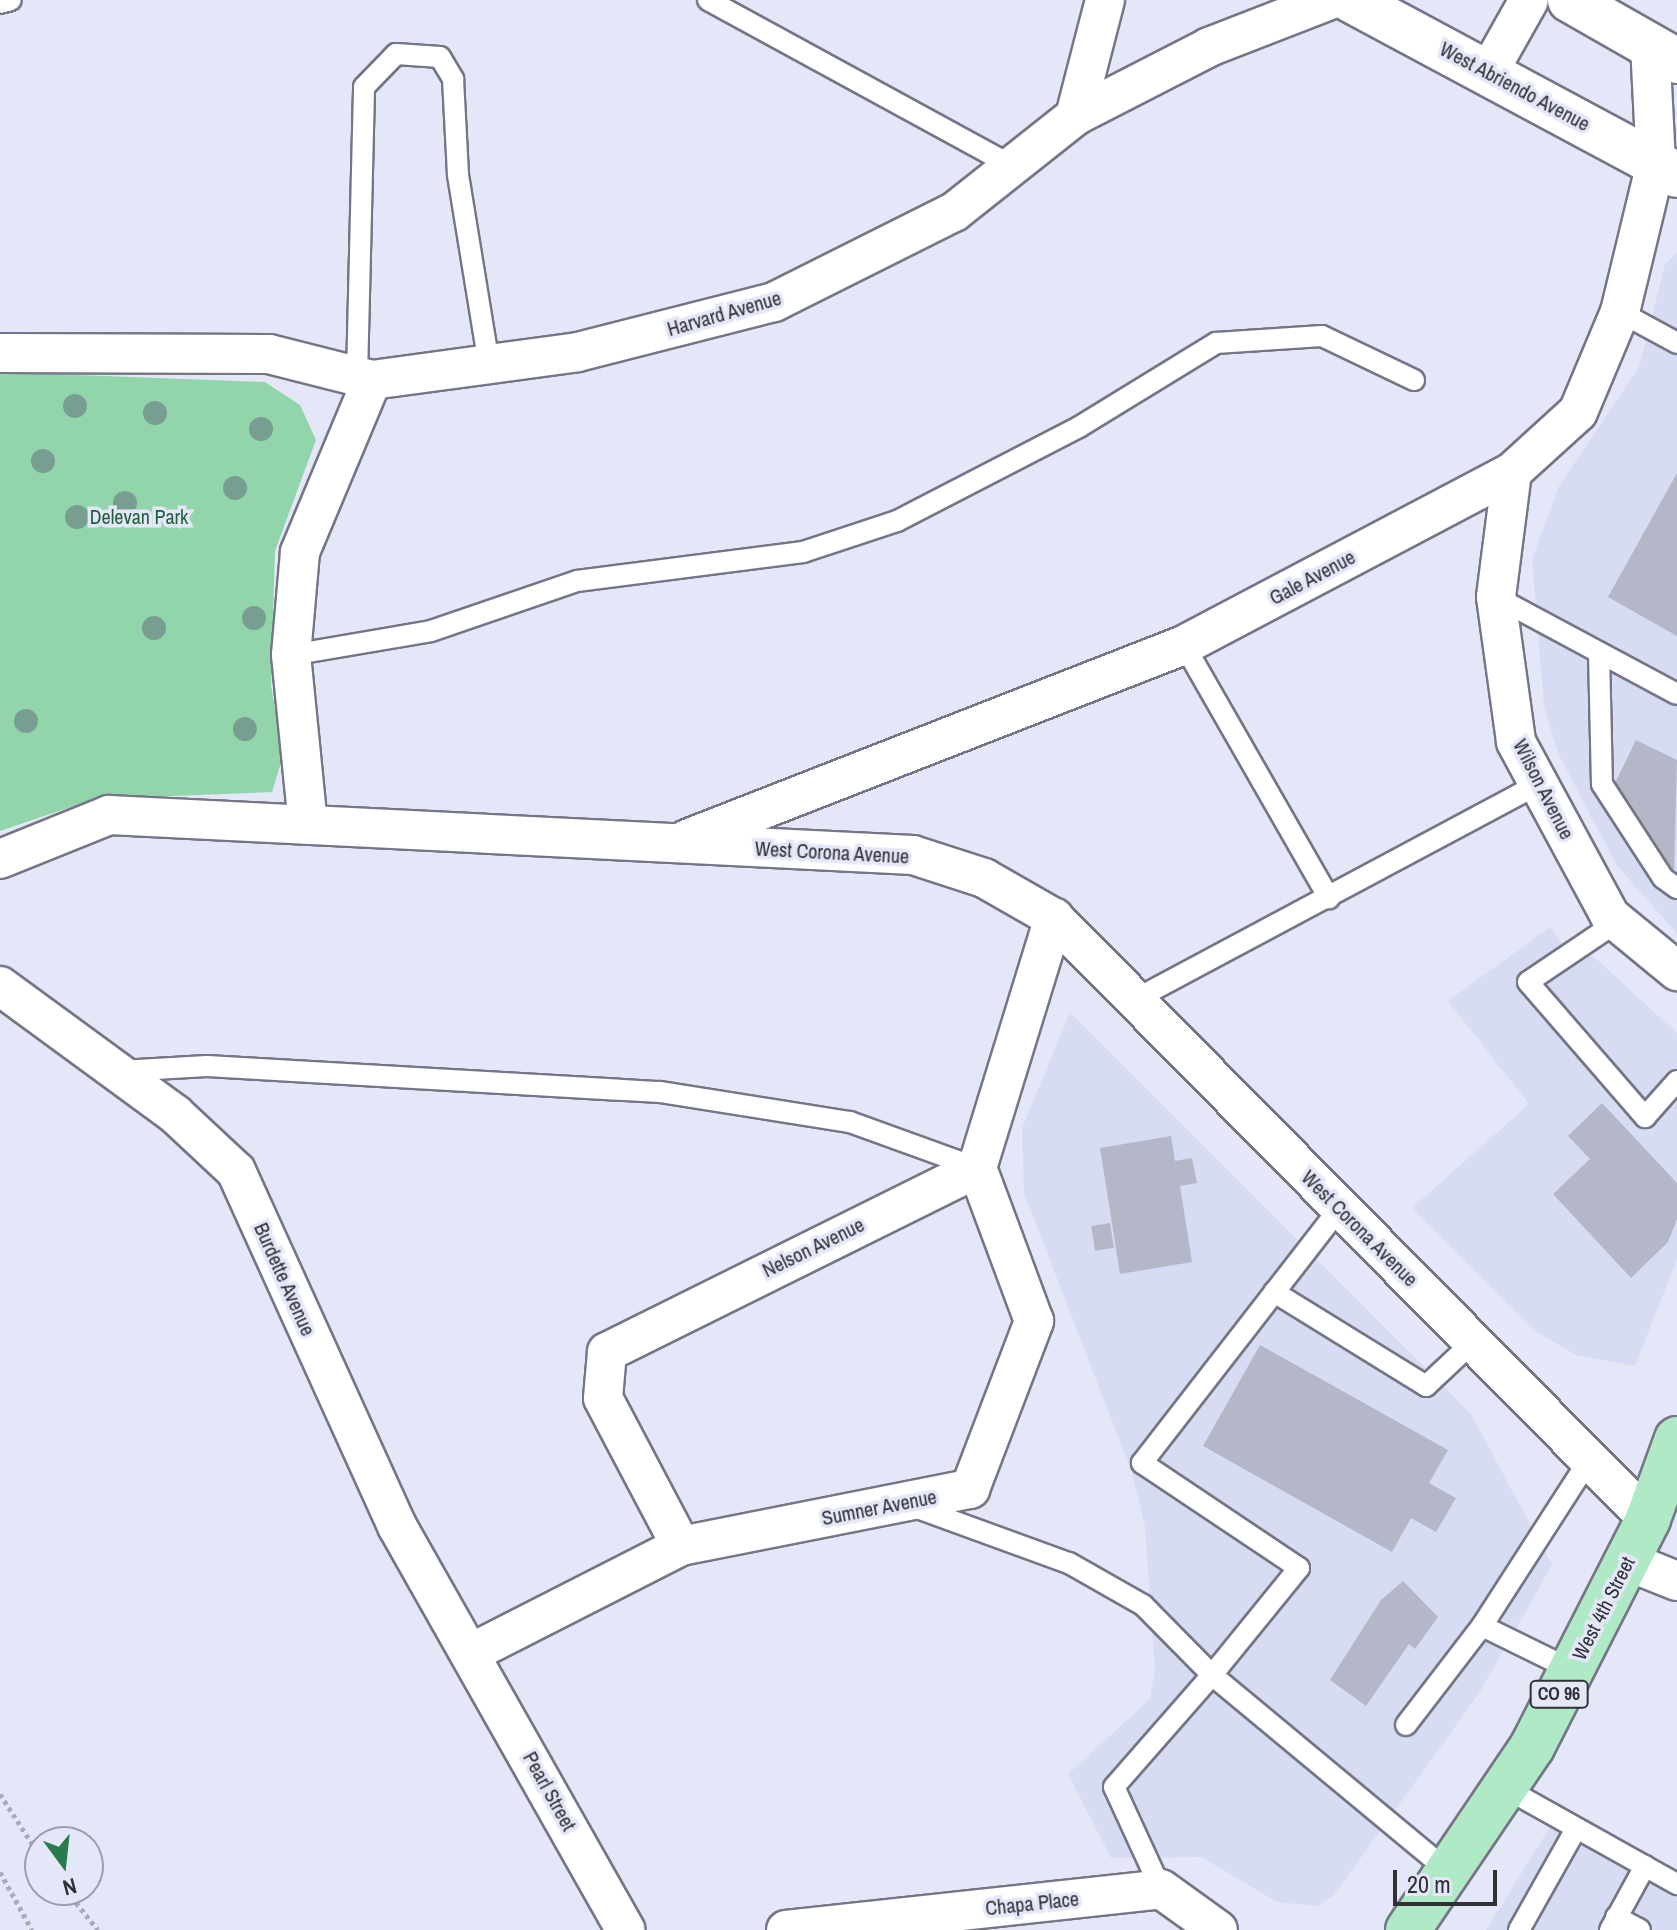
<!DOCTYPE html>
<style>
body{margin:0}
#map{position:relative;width:1677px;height:1930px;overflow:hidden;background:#e4e7f8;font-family:"Archivo Narrow",sans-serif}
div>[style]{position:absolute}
.built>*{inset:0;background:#d7dcf3}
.green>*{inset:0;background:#93d5aa}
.building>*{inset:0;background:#b4b7c7;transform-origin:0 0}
.path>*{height:5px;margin-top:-2.5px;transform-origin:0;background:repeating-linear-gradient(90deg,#a8abb8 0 4px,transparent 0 8px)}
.roads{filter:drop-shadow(2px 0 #747685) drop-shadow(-2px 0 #747685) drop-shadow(0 2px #747685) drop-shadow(0 -2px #747685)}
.lane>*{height:20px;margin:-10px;padding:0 10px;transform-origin:10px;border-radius:10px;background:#fff}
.street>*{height:38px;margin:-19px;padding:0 19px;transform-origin:19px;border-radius:19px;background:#fff}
.secondary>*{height:44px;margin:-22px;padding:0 22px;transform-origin:22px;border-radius:22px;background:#fff}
.primary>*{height:44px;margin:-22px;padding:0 22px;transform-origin:22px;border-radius:22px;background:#b0e9c6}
.trees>*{width:24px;height:24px;margin:-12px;border-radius:50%;background:#789d91}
span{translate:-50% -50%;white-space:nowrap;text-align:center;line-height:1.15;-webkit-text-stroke:7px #e4e7f8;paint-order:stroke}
.shield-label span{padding:2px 6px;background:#e4e7f8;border:2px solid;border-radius:6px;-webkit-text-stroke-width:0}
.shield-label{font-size:18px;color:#2f3137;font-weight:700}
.street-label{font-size:20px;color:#2f3137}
.park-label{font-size:20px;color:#20603c}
.north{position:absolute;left:24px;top:1826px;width:80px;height:80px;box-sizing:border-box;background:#e4e7f8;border:2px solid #9c9eab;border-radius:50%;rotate:165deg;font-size:22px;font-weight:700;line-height:32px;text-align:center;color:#2f3137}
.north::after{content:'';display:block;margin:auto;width:28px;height:36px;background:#287b4d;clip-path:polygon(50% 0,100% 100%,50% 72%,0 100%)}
.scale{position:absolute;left:1393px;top:1870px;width:104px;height:36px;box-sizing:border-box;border:4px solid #2f3137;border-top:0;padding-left:10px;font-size:24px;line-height:28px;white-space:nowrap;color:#2f3137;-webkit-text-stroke:6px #e4e7f8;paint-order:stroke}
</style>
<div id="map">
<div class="built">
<i style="clip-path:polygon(1677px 253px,1677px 933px,1617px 866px,1558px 753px,1544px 706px,1532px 559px,1559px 486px,1639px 367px,1665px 264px)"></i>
<i style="clip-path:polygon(1550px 927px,1573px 957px,1593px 956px,1677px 1033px,1677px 1259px,1635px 1366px,1576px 1355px,1538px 1333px,1412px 1208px,1529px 1104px,1448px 1001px)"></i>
<i style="clip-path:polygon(1070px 1012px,1471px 1414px,1552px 1565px,1480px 1692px,1334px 1895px,1318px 1906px,1277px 1902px,1201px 1857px,1111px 1858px,1068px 1774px,1150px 1699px,1155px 1670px,1145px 1527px,1132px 1473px,1024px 1193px,1022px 1128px)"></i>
<i style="clip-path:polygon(1562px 1808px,1677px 1873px,1677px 1930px,1486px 1930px)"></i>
</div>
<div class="green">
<i style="clip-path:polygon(0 372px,265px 382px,300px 405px,316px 440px,275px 551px,271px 685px,283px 756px,272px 792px,94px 799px,0 831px)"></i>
</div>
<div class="building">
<i style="clip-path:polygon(1677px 473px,1677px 636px,1608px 597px)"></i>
<i style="clip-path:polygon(1636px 740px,1677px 760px,1674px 874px,1615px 783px)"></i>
<i style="clip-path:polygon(1602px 1103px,1677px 1183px,1677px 1219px,1668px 1242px,1631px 1278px,1553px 1194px,1590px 1159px,1568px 1136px)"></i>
<i style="clip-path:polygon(1171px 1136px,1175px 1161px,1192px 1158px,1197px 1183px,1180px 1186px,1192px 1262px,1120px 1274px,1100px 1148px)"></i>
<i style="left:1110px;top:1223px;width:25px;height:19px;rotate:81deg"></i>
<i style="clip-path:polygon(1260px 1345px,1448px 1450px,1429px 1483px,1456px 1498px,1436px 1532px,1411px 1518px,1392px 1552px,1203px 1446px)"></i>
<i style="clip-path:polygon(1403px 1581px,1438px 1617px,1415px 1649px,1409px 1644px,1366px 1706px,1330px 1680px,1381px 1600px)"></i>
</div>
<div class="path">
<i style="left:0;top:1794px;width:74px;rotate:57.2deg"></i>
<i style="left:0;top:1872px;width:66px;rotate:61.1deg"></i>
<i style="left:66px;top:1890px;width:51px;rotate:51.3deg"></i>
</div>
<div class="roads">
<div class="lane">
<i style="left:708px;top:0;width:346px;rotate:28.6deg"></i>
<i style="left:0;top:3px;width:11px;rotate:-15deg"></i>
<i style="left:1620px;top:312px;width:65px;rotate:28.5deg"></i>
<i style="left:357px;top:376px;width:289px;rotate:-88.6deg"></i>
<i style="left:364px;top:87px;width:46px;rotate:-45.9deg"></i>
<i style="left:396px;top:54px;width:44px;rotate:3.9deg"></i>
<i style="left:440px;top:57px;width:26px;rotate:59deg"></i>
<i style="left:453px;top:79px;width:96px;rotate:87deg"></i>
<i style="left:458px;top:175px;width:192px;rotate:80.7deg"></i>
<i style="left:1496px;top:597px;width:205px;rotate:28.2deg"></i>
<i style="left:1184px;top:645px;width:292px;rotate:60.2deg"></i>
<i style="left:1599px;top:653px;width:131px;rotate:88.7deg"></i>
<i style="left:1602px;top:784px;width:112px;rotate:57deg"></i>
<i style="left:1663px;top:878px;width:17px;rotate:36deg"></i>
<i style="left:291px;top:655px;width:142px;rotate:-9.7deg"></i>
<i style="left:431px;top:631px;width:154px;rotate:-18.9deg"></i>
<i style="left:577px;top:581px;width:228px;rotate:-7.3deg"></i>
<i style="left:803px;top:552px;width:99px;rotate:-18.3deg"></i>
<i style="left:897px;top:521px;width:205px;rotate:-27.3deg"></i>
<i style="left:1079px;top:427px;width:161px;rotate:-31.5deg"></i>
<i style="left:1216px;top:343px;width:106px;rotate:-3.8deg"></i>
<i style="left:1322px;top:336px;width:102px;rotate:25.6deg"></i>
<i style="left:1617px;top:922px;width:107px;rotate:146deg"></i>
<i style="left:1528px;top:982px;width:179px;rotate:49.1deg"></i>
<i style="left:1645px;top:1117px;width:48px;rotate:-48.4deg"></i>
<i style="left:1134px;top:1000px;width:459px;rotate:-28.1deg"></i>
<i style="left:120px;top:1071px;width:87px;rotate:-3.3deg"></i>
<i style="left:207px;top:1066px;width:454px;rotate:3.3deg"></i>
<i style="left:660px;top:1092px;width:192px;rotate:9deg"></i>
<i style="left:850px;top:1122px;width:135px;rotate:19.9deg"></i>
<i style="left:1274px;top:1292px;width:179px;rotate:31.7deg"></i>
<i style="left:1426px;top:1386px;width:64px;rotate:-43.1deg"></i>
<i style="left:912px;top:1506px;width:167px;rotate:20deg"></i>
<i style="left:1069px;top:1563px;width:85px;rotate:29.6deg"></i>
<i style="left:1143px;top:1605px;width:98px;rotate:45.4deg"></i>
<i style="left:1212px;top:1675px;width:138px;rotate:-50.9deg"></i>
<i style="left:1299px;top:1568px;width:189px;rotate:-146.2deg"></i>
<i style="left:1142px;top:1463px;width:323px;rotate:-52.2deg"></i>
<i style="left:1572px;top:1670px;width:100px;rotate:-153.9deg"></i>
<i style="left:1482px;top:1626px;width:197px;rotate:-57.2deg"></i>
<i style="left:1406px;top:1725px;width:125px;rotate:-52.5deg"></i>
<i style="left:1505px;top:1788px;width:197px;rotate:29.2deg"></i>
<i style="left:1161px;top:1889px;width:112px;rotate:-114.7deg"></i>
<i style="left:1114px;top:1787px;width:149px;rotate:-48.8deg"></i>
<i style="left:1212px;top:1675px;width:307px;rotate:39.7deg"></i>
<i style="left:1616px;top:1917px;width:27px;rotate:28deg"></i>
<i style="left:1519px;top:1930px;width:116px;rotate:-60.6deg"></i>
<i style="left:1610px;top:1930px;width:73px;rotate:-61.3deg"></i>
</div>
<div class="street">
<i style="left:1489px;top:71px;width:81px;rotate:-60.6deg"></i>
<i style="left:1075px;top:116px;width:120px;rotate:-75.5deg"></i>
<i style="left:0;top:353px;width:269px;rotate:0.2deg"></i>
<i style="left:269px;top:354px;width:106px;rotate:14.2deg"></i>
<i style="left:372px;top:380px;width:208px;rotate:-7.7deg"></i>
<i style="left:578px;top:352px;width:202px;rotate:-14.3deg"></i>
<i style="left:774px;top:302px;width:201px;rotate:-26.6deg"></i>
<i style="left:954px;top:212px;width:154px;rotate:-38.4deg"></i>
<i style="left:1075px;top:116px;width:151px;rotate:-27.2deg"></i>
<i style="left:1209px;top:47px;width:130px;rotate:-21.2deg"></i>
<i style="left:1512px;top:472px;width:126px;rotate:97.3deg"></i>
<i style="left:1496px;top:597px;width:146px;rotate:82.1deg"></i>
<i style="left:1516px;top:742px;width:198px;rotate:61.6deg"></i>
<i style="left:1610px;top:916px;width:87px;rotate:39.4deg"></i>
<i style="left:308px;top:825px;width:171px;rotate:-95.7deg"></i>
<i style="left:291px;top:655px;width:103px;rotate:-85deg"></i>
<i style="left:300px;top:552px;width:186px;rotate:-67.3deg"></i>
<i style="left:687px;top:839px;width:534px;rotate:-21.32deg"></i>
<i style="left:1184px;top:645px;width:371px;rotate:-27.8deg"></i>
<i style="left:1512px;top:472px;width:89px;rotate:-42.3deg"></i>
<i style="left:1578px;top:412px;width:108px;rotate:-67.2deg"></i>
<i style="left:1620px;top:312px;width:153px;rotate:-76.4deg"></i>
<i style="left:1656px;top:163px;width:118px;rotate:-92.9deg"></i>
<i style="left:0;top:859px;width:118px;rotate:-22deg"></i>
<i style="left:109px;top:815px;width:805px;rotate:2.85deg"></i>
<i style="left:913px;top:855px;width:75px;rotate:17.9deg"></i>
<i style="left:984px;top:878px;width:81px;rotate:29.7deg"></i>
<i style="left:1054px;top:918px;width:845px;rotate:45.34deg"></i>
<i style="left:0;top:986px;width:217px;rotate:36.2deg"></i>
<i style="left:175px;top:1114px;width:83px;rotate:43.1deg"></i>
<i style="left:236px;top:1171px;width:390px;rotate:65.6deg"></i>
<i style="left:397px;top:1526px;width:464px;rotate:60.5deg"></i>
<i style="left:681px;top:1546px;width:167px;rotate:-117.8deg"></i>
<i style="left:603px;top:1398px;width:46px;rotate:-85deg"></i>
<i style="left:607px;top:1352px;width:413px;rotate:-26.4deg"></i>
<i style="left:977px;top:1168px;width:262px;rotate:-72.9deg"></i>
<i style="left:1627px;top:1561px;width:54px;rotate:21.8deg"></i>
<i style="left:473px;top:1652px;width:233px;rotate:-27deg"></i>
<i style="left:681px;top:1546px;width:295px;rotate:-11.2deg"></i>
<i style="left:970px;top:1489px;width:180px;rotate:-69.1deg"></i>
<i style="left:1034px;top:1321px;width:163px;rotate:-110.4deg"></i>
<i style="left:786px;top:1930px;width:377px;rotate:-6.2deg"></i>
<i style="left:1161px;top:1889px;width:70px;rotate:35.7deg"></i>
</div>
<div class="secondary">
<i style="left:1351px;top:0;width:370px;rotate:28.2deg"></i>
<i style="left:1570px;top:0;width:123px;rotate:29.7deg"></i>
</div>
<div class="primary">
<i style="left:1408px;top:1930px;width:221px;rotate:-55.9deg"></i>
<i style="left:1532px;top:1747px;width:256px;rotate:-63deg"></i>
<i style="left:1648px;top:1519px;width:85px;rotate:-70.1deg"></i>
</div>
</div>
<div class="trees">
<i style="left:75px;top:406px"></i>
<i style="left:155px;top:413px"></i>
<i style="left:261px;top:429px"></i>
<i style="left:43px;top:461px"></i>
<i style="left:235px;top:488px"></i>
<i style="left:125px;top:503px"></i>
<i style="left:77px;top:517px"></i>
<i style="left:254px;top:618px"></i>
<i style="left:154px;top:628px"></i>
<i style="left:26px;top:721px"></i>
<i style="left:245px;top:729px"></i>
</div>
<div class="shield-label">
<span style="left:1559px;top:1694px">CO 96</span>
</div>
<div class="street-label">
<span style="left:1515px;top:86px;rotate:28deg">West Abriendo Avenue</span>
<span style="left:724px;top:313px;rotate:-16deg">Harvard Avenue</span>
<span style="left:1312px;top:577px;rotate:-28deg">Gale Avenue</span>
<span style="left:1544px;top:789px;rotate:63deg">Wilson Avenue</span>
<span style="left:832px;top:852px;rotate:3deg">West Corona Avenue</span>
<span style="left:1360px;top:1228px;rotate:45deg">West Corona Avenue</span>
<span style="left:813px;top:1247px;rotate:-26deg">Nelson Avenue</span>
<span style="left:285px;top:1279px;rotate:66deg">Burdette Avenue</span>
<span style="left:879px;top:1507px;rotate:-11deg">Sumner Avenue</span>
<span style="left:1603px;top:1608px;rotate:-63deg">West 4th Street</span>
<span style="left:550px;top:1791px;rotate:61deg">Pearl Street</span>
<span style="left:1032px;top:1903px;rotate:-6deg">Chapa Place</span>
</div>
<div class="park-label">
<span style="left:139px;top:516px">Delevan Park</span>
</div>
<div class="north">N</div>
<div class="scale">20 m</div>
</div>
